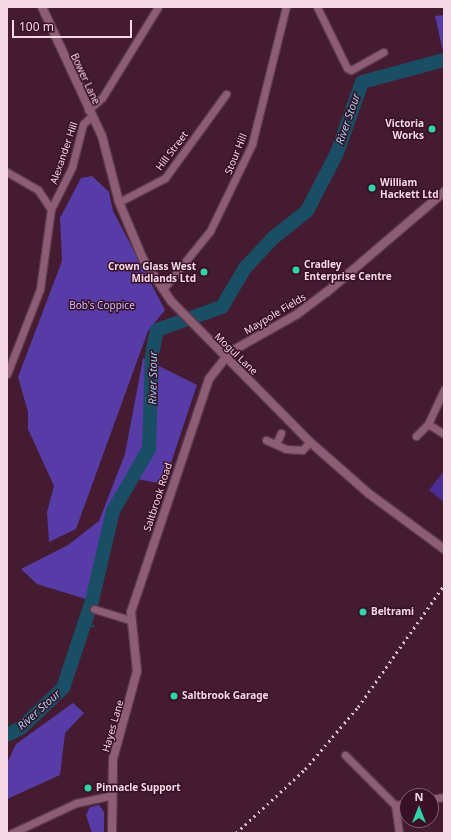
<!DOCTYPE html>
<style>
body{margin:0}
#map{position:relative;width:451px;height:840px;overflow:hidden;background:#441b30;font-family:"Noto Sans",sans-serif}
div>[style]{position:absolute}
.green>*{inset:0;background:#4a2e95}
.forest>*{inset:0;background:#573ca7}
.stream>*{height:2.5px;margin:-1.25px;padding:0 1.25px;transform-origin:1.25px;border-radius:1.25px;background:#1a4e64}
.river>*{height:14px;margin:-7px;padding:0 7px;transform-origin:7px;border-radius:7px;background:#1a4e64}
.roads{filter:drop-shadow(1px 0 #5d3a4d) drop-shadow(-1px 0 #5d3a4d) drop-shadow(0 1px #5d3a4d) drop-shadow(0 -1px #5d3a4d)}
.minor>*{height:7px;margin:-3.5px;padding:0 3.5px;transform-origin:3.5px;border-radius:3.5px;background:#8d5d73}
.tertiary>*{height:8px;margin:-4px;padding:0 4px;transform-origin:4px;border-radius:4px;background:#8d5d73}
.rail>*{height:2.5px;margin-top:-1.25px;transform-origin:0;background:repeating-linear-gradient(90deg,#dbbdcb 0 2px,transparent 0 6px)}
.dots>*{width:11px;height:11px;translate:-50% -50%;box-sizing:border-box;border:2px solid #391026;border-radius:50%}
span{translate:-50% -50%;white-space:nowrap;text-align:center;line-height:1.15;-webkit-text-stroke:3px #391026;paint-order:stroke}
.street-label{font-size:10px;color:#f5d8e5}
.poi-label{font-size:10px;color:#f5d8e5;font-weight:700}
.right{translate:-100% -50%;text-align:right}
.left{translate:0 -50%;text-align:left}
.park-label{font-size:10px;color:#c6c0f7}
.water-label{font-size:11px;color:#97d6f5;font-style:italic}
.frame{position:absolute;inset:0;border:8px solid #f5d8e5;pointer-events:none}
.north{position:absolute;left:399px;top:788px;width:40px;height:40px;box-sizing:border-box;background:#391026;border:1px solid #846072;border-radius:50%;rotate:0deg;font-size:11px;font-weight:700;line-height:16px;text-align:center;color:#f5d8e5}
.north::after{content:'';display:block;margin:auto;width:14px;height:18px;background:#31d4a9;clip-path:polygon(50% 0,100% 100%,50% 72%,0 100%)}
.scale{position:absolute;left:12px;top:20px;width:120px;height:18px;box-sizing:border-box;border:2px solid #f5d8e5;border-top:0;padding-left:5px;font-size:12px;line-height:14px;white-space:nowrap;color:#f5d8e5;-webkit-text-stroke:3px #391026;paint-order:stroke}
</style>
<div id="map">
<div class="green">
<i style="clip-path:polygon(444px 471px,444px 502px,429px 490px)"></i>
</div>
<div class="forest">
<i style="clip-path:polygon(444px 15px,444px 56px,435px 16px)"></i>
<i style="clip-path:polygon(92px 176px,109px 192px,113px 211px,165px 310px,148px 331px,76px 529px,49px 542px,47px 512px,54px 486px,28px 429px,28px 412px,18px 377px,62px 261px,60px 218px,81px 178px)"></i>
<i style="clip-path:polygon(143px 358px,197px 385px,164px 484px,132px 478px,113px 511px,92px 601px,37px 584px,21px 569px,68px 545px,99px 521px,125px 454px)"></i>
<i style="clip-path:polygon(73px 703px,84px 713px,65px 733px,60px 775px,7px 799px,7px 763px,16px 744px)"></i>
<i style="clip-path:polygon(99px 805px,104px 812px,104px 833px,92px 833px,86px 815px,90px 807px)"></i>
</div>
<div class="stream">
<i style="left:83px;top:626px;width:11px"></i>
</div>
<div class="river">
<i style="left:7px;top:735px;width:16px;rotate:-27deg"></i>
<i style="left:21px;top:728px;width:58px;rotate:-43.6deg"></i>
<i style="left:63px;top:688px;width:92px;rotate:-71.6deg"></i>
<i style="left:92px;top:601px;width:92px;rotate:-76.9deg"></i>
<i style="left:113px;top:511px;width:72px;rotate:-59.9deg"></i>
<i style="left:149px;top:449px;width:94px;rotate:-88.2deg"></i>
<i style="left:152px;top:355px;width:25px;rotate:-79deg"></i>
<i style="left:157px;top:330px;width:69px;rotate:-19.5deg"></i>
<i style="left:222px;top:307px;width:45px;rotate:-59.5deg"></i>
<i style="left:245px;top:268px;width:41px;rotate:-47deg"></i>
<i style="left:273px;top:238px;width:43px;rotate:-38.5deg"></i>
<i style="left:307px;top:211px;width:65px;rotate:-62.7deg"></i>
<i style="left:337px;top:153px;width:75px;rotate:-70.6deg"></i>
<i style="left:362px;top:82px;width:85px;rotate:-15deg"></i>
</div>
<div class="roads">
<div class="minor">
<i style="left:317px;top:7px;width:68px;rotate:63.8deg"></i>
<i style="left:347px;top:68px;width:4px;rotate:27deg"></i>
<i style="left:351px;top:70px;width:37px;rotate:-29deg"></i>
<i style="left:88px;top:110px;width:18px;rotate:-41deg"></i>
<i style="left:102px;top:98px;width:107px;rotate:-58.4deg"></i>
<i style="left:7px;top:172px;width:36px;rotate:30deg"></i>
<i style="left:38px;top:190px;width:23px;rotate:56deg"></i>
<i style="left:119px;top:202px;width:52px;rotate:-27.6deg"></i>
<i style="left:165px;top:178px;width:104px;rotate:-54deg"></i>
<i style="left:163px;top:289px;width:75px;rotate:-51deg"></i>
<i style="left:210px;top:231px;width:97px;rotate:-64.2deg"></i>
<i style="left:252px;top:144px;width:141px;rotate:-76.1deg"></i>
<i style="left:7px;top:374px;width:91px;rotate:-68.8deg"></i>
<i style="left:40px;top:289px;width:81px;rotate:-82.2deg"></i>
<i style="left:51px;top:209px;width:47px;rotate:-63.4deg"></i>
<i style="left:72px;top:167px;width:44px;rotate:-75.7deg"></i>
<i style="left:83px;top:124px;width:12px;rotate:-42deg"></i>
<i style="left:428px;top:424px;width:19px;rotate:32deg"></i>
<i style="left:416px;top:436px;width:17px;rotate:-45deg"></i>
<i style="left:428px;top:424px;width:38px;rotate:-65deg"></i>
<i style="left:266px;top:440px;width:22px;rotate:24deg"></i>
<i style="left:286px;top:449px;width:16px;rotate:4deg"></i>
<i style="left:302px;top:450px;width:11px;rotate:-45deg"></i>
<i style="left:276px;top:444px;width:12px;rotate:-66deg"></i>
<i style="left:94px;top:609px;width:39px;rotate:17deg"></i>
<i style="left:345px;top:755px;width:71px;rotate:45deg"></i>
<i style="left:431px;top:799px;width:13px;rotate:-9deg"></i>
<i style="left:12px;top:833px;width:71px;rotate:-25.1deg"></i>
<i style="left:76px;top:803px;width:35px;rotate:-12deg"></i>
<i style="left:399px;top:833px;width:28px;rotate:-98deg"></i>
<i style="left:395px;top:805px;width:12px;rotate:-9deg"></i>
</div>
<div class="tertiary">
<i style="left:42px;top:7px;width:142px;rotate:65.1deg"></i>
<i style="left:102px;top:136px;width:68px;rotate:75.6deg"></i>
<i style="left:119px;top:202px;width:62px;rotate:67.2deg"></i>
<i style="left:143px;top:259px;width:50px;rotate:56.3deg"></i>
<i style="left:171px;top:301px;width:198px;rotate:45.4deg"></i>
<i style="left:310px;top:442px;width:77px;rotate:41.3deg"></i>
<i style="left:368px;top:493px;width:94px;rotate:36.4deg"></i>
<i style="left:112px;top:833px;width:74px;rotate:-89.2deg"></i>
<i style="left:113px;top:759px;width:91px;rotate:-74.7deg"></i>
<i style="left:137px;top:671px;width:59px;rotate:-95.8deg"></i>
<i style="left:131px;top:612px;width:246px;rotate:-71.5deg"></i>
<i style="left:209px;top:379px;width:34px;rotate:-52deg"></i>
<i style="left:230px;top:352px;width:76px;rotate:-29.3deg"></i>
<i style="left:296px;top:315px;width:39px;rotate:-37deg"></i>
<i style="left:327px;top:292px;width:154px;rotate:-40.5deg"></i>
</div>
</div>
<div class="rail">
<i style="left:236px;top:833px;width:94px;rotate:-42.8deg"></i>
<i style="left:305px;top:769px;width:82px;rotate:-49.5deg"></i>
<i style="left:358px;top:707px;width:149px;rotate:-54.8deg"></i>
</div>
<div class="dots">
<i style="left:432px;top:129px;background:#31d4a9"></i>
<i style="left:372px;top:188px;background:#31d4a9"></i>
<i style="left:296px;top:270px;background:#31d4a9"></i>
<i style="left:204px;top:272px;background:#31d4a9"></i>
<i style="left:363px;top:612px;background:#31d4a9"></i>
<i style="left:174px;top:696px;background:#31d4a9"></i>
<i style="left:88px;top:788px;background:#31d4a9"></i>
</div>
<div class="street-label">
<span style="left:85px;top:79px;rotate:65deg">Bower Lane</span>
<span style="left:172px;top:151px;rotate:-53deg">Hill Street</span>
<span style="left:64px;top:153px;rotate:-71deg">Alexander Hill</span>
<span style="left:236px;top:154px;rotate:-68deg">Stour Hill</span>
<span style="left:275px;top:314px;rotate:-31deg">Maypole Fields</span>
<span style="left:236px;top:354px;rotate:44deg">Mogul Lane</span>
<span style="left:158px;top:497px;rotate:-72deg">Saltbrook Road</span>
<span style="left:113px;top:726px;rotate:-74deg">Hayes Lane</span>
</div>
<div class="poi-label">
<span class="right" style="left:424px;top:129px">Victoria<br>Works</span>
<span class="left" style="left:380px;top:188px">William<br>Hackett Ltd</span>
<span class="left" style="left:304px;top:270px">Cradley<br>Enterprise Centre</span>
<span class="right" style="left:196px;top:272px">Crown Glass West<br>Midlands Ltd</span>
<span class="left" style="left:371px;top:612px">Beltrami</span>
<span class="left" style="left:182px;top:696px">Saltbrook Garage</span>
<span class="left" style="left:96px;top:788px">Pinnacle Support</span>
</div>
<div class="park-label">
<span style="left:102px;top:306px">Bob's Coppice</span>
</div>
<div class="water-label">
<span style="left:348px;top:119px;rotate:-71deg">River Stour</span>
<span style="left:153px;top:378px;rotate:-89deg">River Stour</span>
<span style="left:39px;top:710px;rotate:-42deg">River Stour</span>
</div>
<div class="frame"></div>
<div class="north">N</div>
<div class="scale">100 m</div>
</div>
